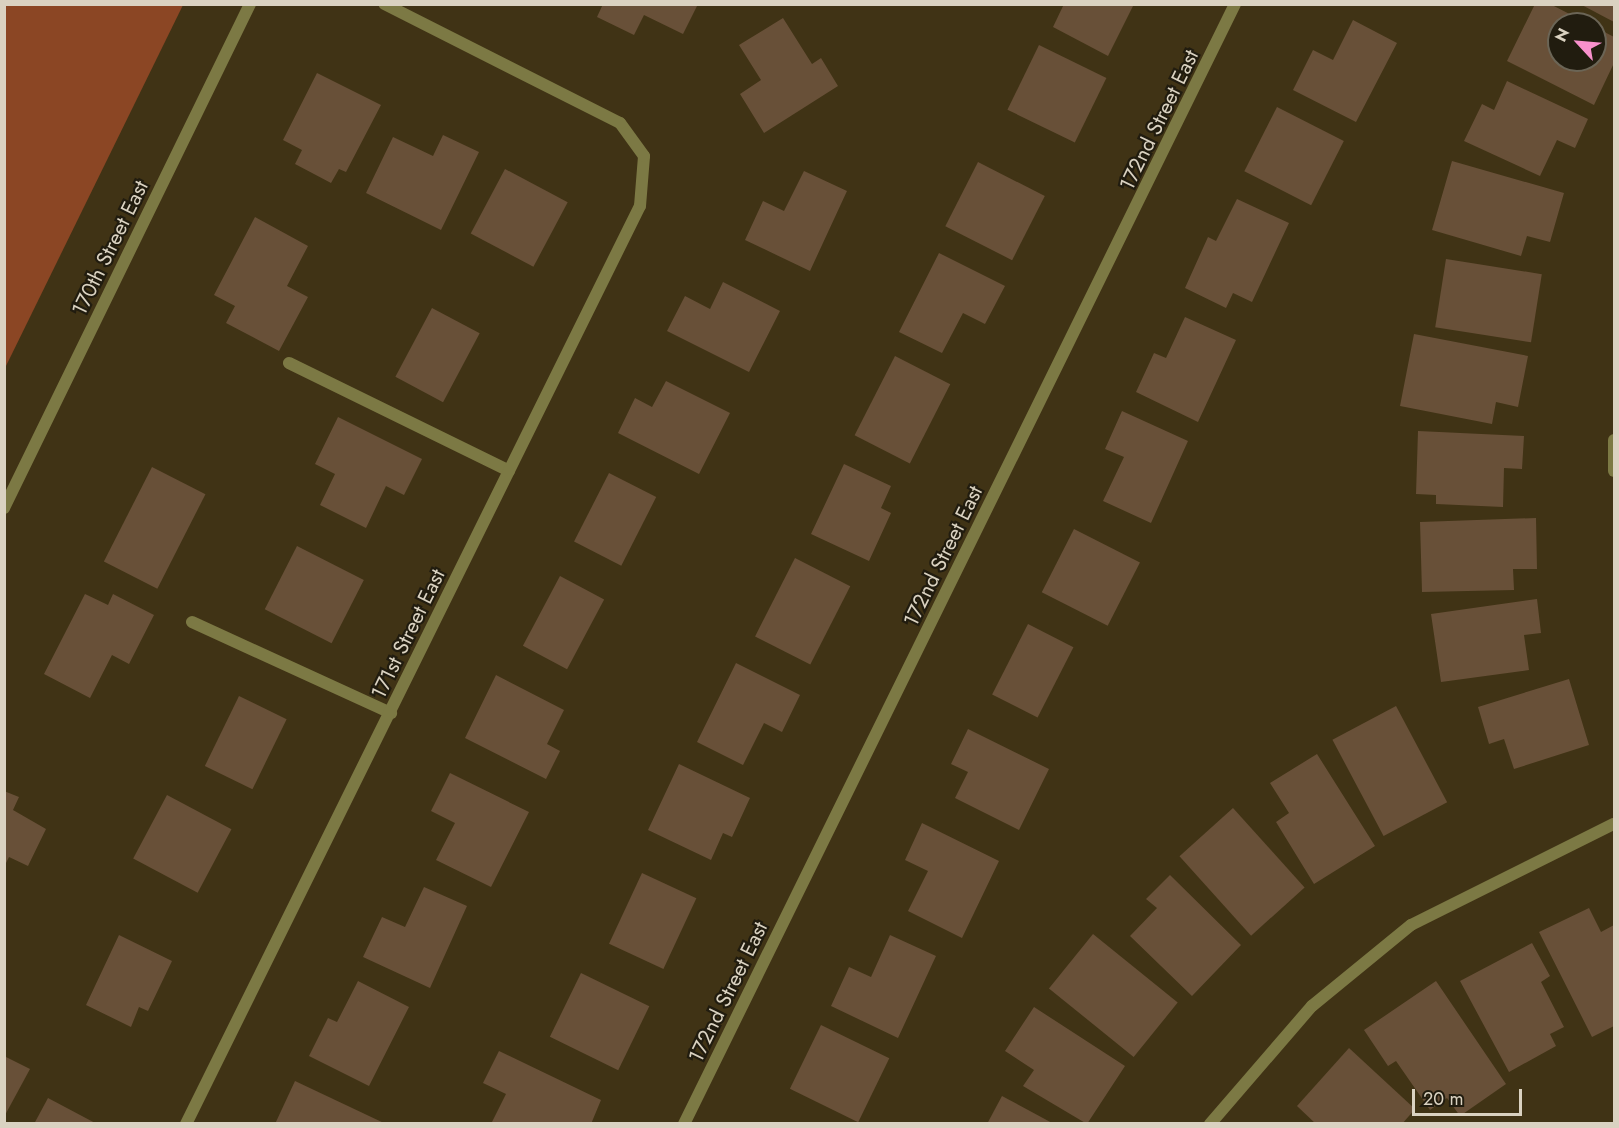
<!DOCTYPE html>
<style>
body{margin:0}
#map{position:relative;width:1619px;height:1128px;overflow:hidden;background:#403315;font-family:Jost,sans-serif}
div>[style]{position:absolute}
.forest>*{inset:0;background:#8b4624}
.building>*{inset:0;background:#685038;transform-origin:0 0}
.service>*{height:12px;margin:-6px;padding:0 6px;transform-origin:6px;border-radius:6px;background:#7c7944}
.minor>*{height:12px;margin:-6px;padding:0 6px;transform-origin:6px;border-radius:6px;background:#7c7944}
span{translate:-50% -50%;white-space:nowrap;text-align:center;line-height:1.15;-webkit-text-stroke:4.5px #211c0f;paint-order:stroke}
.street-label{font-size:21px;color:#dad2c1}
.frame{position:absolute;inset:0;border:6px solid #dad2c1;pointer-events:none}
.north{position:absolute;left:1547px;top:12px;width:60px;height:60px;box-sizing:border-box;background:#211c0f;border:2px solid #6b6556;border-radius:50%;rotate:296deg;font-size:16px;font-weight:700;line-height:24px;text-align:center;color:#dad2c1}
.north::after{content:'';display:block;margin:auto;width:21px;height:27px;background:#f890cc;clip-path:polygon(50% 0,100% 100%,50% 72%,0 100%)}
.scale{position:absolute;left:1412px;top:1089px;width:110px;height:27px;box-sizing:border-box;border:3px solid #dad2c1;border-top:0;padding-left:8px;font-size:18px;line-height:21px;white-space:nowrap;color:#dad2c1;-webkit-text-stroke:4px #211c0f;paint-order:stroke}
</style>
<div id="map">
<div class="forest">
<i style="clip-path:polygon(5px 4px,183px 5px,5px 368px,4px 5px)"></i>
</div>
<div class="building">
<i style="clip-path:polygon(603px 4px,698px 4px,683px 34px,644px 15px,634px 35px,597px 17px)"></i>
<i style="clip-path:polygon(1064px 4px,1134px 4px,1108px 56px,1053px 27px)"></i>
<i style="clip-path:polygon(1535px 4px,1550px 4px,1589px 24px,1559px 24px,1559px 60px,1595px 60px,1595px 27px,1614px 37px,1614px 63px,1594px 105px,1507px 61px)"></i>
<i style="clip-path:polygon(1580px 4px,1614px 4px,1614px 22px)"></i>
<i style="clip-path:polygon(783px 18px,812px 64px,821px 58px,838px 86px,764px 133px,740px 94px,761px 80px,739px 45px)"></i>
<i style="clip-path:polygon(1353px 20px,1397px 43px,1356px 122px,1293px 90px,1313px 50px,1333px 60px)"></i>
<i style="left:1039px;top:45px;width:75px;height:72px;rotate:26deg"></i>
<i style="clip-path:polygon(317px 73px,381px 105px,346px 172px,339px 169px,331px 183px,295px 164px,302px 150px,283px 140px)"></i>
<i style="clip-path:polygon(1507px 81px,1588px 119px,1575px 148px,1557px 140px,1540px 176px,1464px 141px,1482px 104px,1494px 110px)"></i>
<i style="left:1277px;top:107px;width:75px;height:72px;rotate:27deg"></i>
<i style="clip-path:polygon(443px 135px,479px 152px,441px 230px,366px 193px,393px 137px,433px 156px)"></i>
<i style="clip-path:polygon(1452px 161px,1564px 193px,1550px 242px,1527px 236px,1521px 256px,1432px 230px)"></i>
<i style="left:978px;top:162px;width:75px;height:72px;rotate:27deg"></i>
<i style="left:505px;top:169px;width:71px;height:73px;rotate:28deg"></i>
<i style="clip-path:polygon(804px 171px,847px 191px,810px 271px,745px 240px,763px 201px,784px 211px)"></i>
<i style="clip-path:polygon(1237px 199px,1289px 223px,1252px 302px,1233px 293px,1226px 308px,1185px 288px,1208px 237px,1216px 241px)"></i>
<i style="clip-path:polygon(255px 217px,308px 246px,287px 286px,308px 297px,279px 351px,226px 323px,235px 306px,214px 295px)"></i>
<i style="clip-path:polygon(939px 253px,1005px 286px,985px 324px,963px 313px,942px 353px,899px 332px)"></i>
<i style="left:1446px;top:259px;width:97px;height:69px;rotate:9deg"></i>
<i style="clip-path:polygon(723px 282px,780px 311px,749px 372px,667px 331px,685px 296px,710px 309px)"></i>
<i style="left:432px;top:308px;width:54px;height:78px;rotate:28deg"></i>
<i style="clip-path:polygon(1185px 317px,1236px 340px,1198px 422px,1136px 392px,1154px 353px,1166px 358px)"></i>
<i style="clip-path:polygon(1414px 334px,1528px 356px,1518px 407px,1496px 402px,1492px 424px,1400px 406px)"></i>
<i style="left:895px;top:356px;width:62px;height:89px;rotate:27deg"></i>
<i style="clip-path:polygon(666px 381px,730px 413px,699px 474px,618px 433px,635px 398px,652px 407px)"></i>
<i style="clip-path:polygon(1122px 411px,1188px 441px,1151px 523px,1103px 501px,1124px 457px,1105px 449px)"></i>
<i style="clip-path:polygon(338px 417px,422px 459px,404px 495px,386px 486px,366px 528px,320px 505px,335px 474px,315px 464px)"></i>
<i style="clip-path:polygon(1418px 431px,1524px 436px,1522px 469px,1504px 468px,1503px 507px,1436px 504px,1436px 495px,1416px 494px)"></i>
<i style="clip-path:polygon(844px 464px,891px 486px,881px 508px,891px 513px,869px 561px,811px 534px)"></i>
<i style="left:152px;top:467px;width:60px;height:106px;rotate:27deg"></i>
<i style="left:609px;top:473px;width:53px;height:77px;rotate:27deg"></i>
<i style="clip-path:polygon(1536px 518px,1537px 569px,1513px 569px,1514px 590px,1422px 592px,1420px 522px)"></i>
<i style="left:1074px;top:529px;width:74px;height:71px;rotate:27deg"></i>
<i style="left:297px;top:546px;width:75px;height:71px;rotate:27deg"></i>
<i style="left:795px;top:558px;width:62px;height:88px;rotate:27deg"></i>
<i style="left:560px;top:576px;width:50px;height:79px;rotate:28deg"></i>
<i style="clip-path:polygon(85px 594px,108px 605px,113px 594px,154px 615px,129px 664px,112px 655px,90px 698px,44px 674px)"></i>
<i style="clip-path:polygon(1537px 599px,1541px 633px,1524px 635px,1529px 670px,1441px 682px,1431px 614px)"></i>
<i style="left:1028px;top:624px;width:51px;height:79px;rotate:27deg"></i>
<i style="clip-path:polygon(736px 663px,800px 695px,782px 732px,764px 723px,743px 765px,697px 742px)"></i>
<i style="clip-path:polygon(496px 675px,564px 710px,547px 744px,560px 751px,546px 779px,465px 738px)"></i>
<i style="clip-path:polygon(1569px 679px,1589px 745px,1514px 769px,1504px 739px,1489px 744px,1478px 707px)"></i>
<i style="left:239px;top:696px;width:53px;height:78px;rotate:26deg"></i>
<i style="left:1396px;top:706px;width:109px;height:72px;rotate:62deg"></i>
<i style="clip-path:polygon(968px 729px,1049px 769px,1019px 830px,955px 798px,968px 772px,951px 764px)"></i>
<i style="clip-path:polygon(1317px 754px,1375px 846px,1314px 884px,1276px 822px,1289px 813px,1270px 783px)"></i>
<i style="clip-path:polygon(679px 764px,750px 798px,732px 837px,723px 833px,711px 860px,648px 830px)"></i>
<i style="clip-path:polygon(450px 773px,529px 812px,491px 887px,436px 860px,455px 823px,431px 811px)"></i>
<i style="clip-path:polygon(4px 791px,19px 797px,13px 810px,46px 829px,28px 866px,9px 857px,4px 867px)"></i>
<i style="left:167px;top:795px;width:73px;height:72px;rotate:28deg"></i>
<i style="left:1233px;top:808px;width:107px;height:72px;rotate:48deg"></i>
<i style="clip-path:polygon(922px 823px,999px 861px,962px 938px,908px 911px,928px 871px,905px 860px)"></i>
<i style="left:642px;top:873px;width:60px;height:78px;rotate:25deg"></i>
<i style="clip-path:polygon(1170px 875px,1241px 945px,1192px 996px,1130px 936px,1157px 908px,1146px 899px)"></i>
<i style="clip-path:polygon(424px 887px,467px 906px,430px 988px,363px 957px,382px 917px,405px 927px)"></i>
<i style="clip-path:polygon(1589px 908px,1601px 932px,1614px 925px,1614px 1026px,1592px 1037px,1539px 932px)"></i>
<i style="left:1093px;top:934px;width:109px;height:70px;rotate:39deg"></i>
<i style="clip-path:polygon(119px 935px,172px 961px,148px 1011px,139px 1007px,131px 1027px,86px 1005px)"></i>
<i style="clip-path:polygon(890px 935px,936px 956px,898px 1038px,831px 1006px,849px 967px,871px 977px)"></i>
<i style="clip-path:polygon(1532px 943px,1550px 976px,1541px 982px,1564px 1027px,1550px 1034px,1556px 1046px,1509px 1072px,1460px 981px)"></i>
<i style="left:581px;top:973px;width:76px;height:71px;rotate:26deg"></i>
<i style="clip-path:polygon(358px 981px,409px 1007px,369px 1086px,309px 1056px,328px 1018px,337px 1022px)"></i>
<i style="clip-path:polygon(1436px 981px,1506px 1084px,1460px 1116px,1447px 1098px,1430px 1110px,1396px 1061px,1388px 1066px,1364px 1030px)"></i>
<i style="clip-path:polygon(1034px 1007px,1125px 1066px,1087px 1124px,1023px 1086px,1034px 1070px,1005px 1051px)"></i>
<i style="left:821px;top:1025px;width:76px;height:71px;rotate:26deg"></i>
<i style="clip-path:polygon(1349px 1048px,1415px 1109px,1402px 1124px,1316px 1124px,1297px 1106px)"></i>
<i style="clip-path:polygon(499px 1051px,601px 1100px,591px 1124px,491px 1124px,506px 1094px,483px 1083px)"></i>
<i style="clip-path:polygon(4px 1056px,30px 1069px,4px 1117px)"></i>
<i style="clip-path:polygon(295px 1081px,386px 1124px,275px 1124px)"></i>
<i style="clip-path:polygon(1002px 1096px,1054px 1124px,987px 1124px)"></i>
<i style="clip-path:polygon(48px 1098px,97px 1124px,34px 1124px)"></i>
</div>
<div class="service">
<i style="left:289px;top:363px;width:245px;rotate:26.1deg"></i>
<i style="left:192px;top:622px;width:219px;rotate:24.6deg"></i>
</div>
<div class="minor">
<i style="left:1614px;top:440px;width:31px;rotate:90deg"></i>
<i style="left:4px;top:508px;width:561px;rotate:-63.98deg"></i>
<i style="left:186px;top:1124px;width:1024px;rotate:-63.69deg"></i>
<i style="left:640px;top:206px;width:50px;rotate:-85.4deg"></i>
<i style="left:644px;top:156px;width:41px;rotate:-126deg"></i>
<i style="left:620px;top:123px;width:264px;rotate:-153.2deg"></i>
<i style="left:684px;top:1124px;width:1248px;rotate:-63.8deg"></i>
<i style="left:1210px;top:1124px;width:156px;rotate:-49.2deg"></i>
<i style="left:1312px;top:1006px;width:128px;rotate:-39.3deg"></i>
<i style="left:1411px;top:925px;width:227px;rotate:-26.5deg"></i>
</div>
<div class="street-label">
<span style="left:1159px;top:120px;rotate:-64deg">172nd Street East</span>
<span style="left:110px;top:248px;rotate:-64deg">170th Street East</span>
<span style="left:943px;top:556px;rotate:-64deg">172nd Street East</span>
<span style="left:408px;top:634px;rotate:-64deg">171st Street East</span>
<span style="left:728px;top:992px;rotate:-64deg">172nd Street East</span>
</div>
<div class="frame"></div>
<div class="north">N</div>
<div class="scale">20 m</div>
</div>
